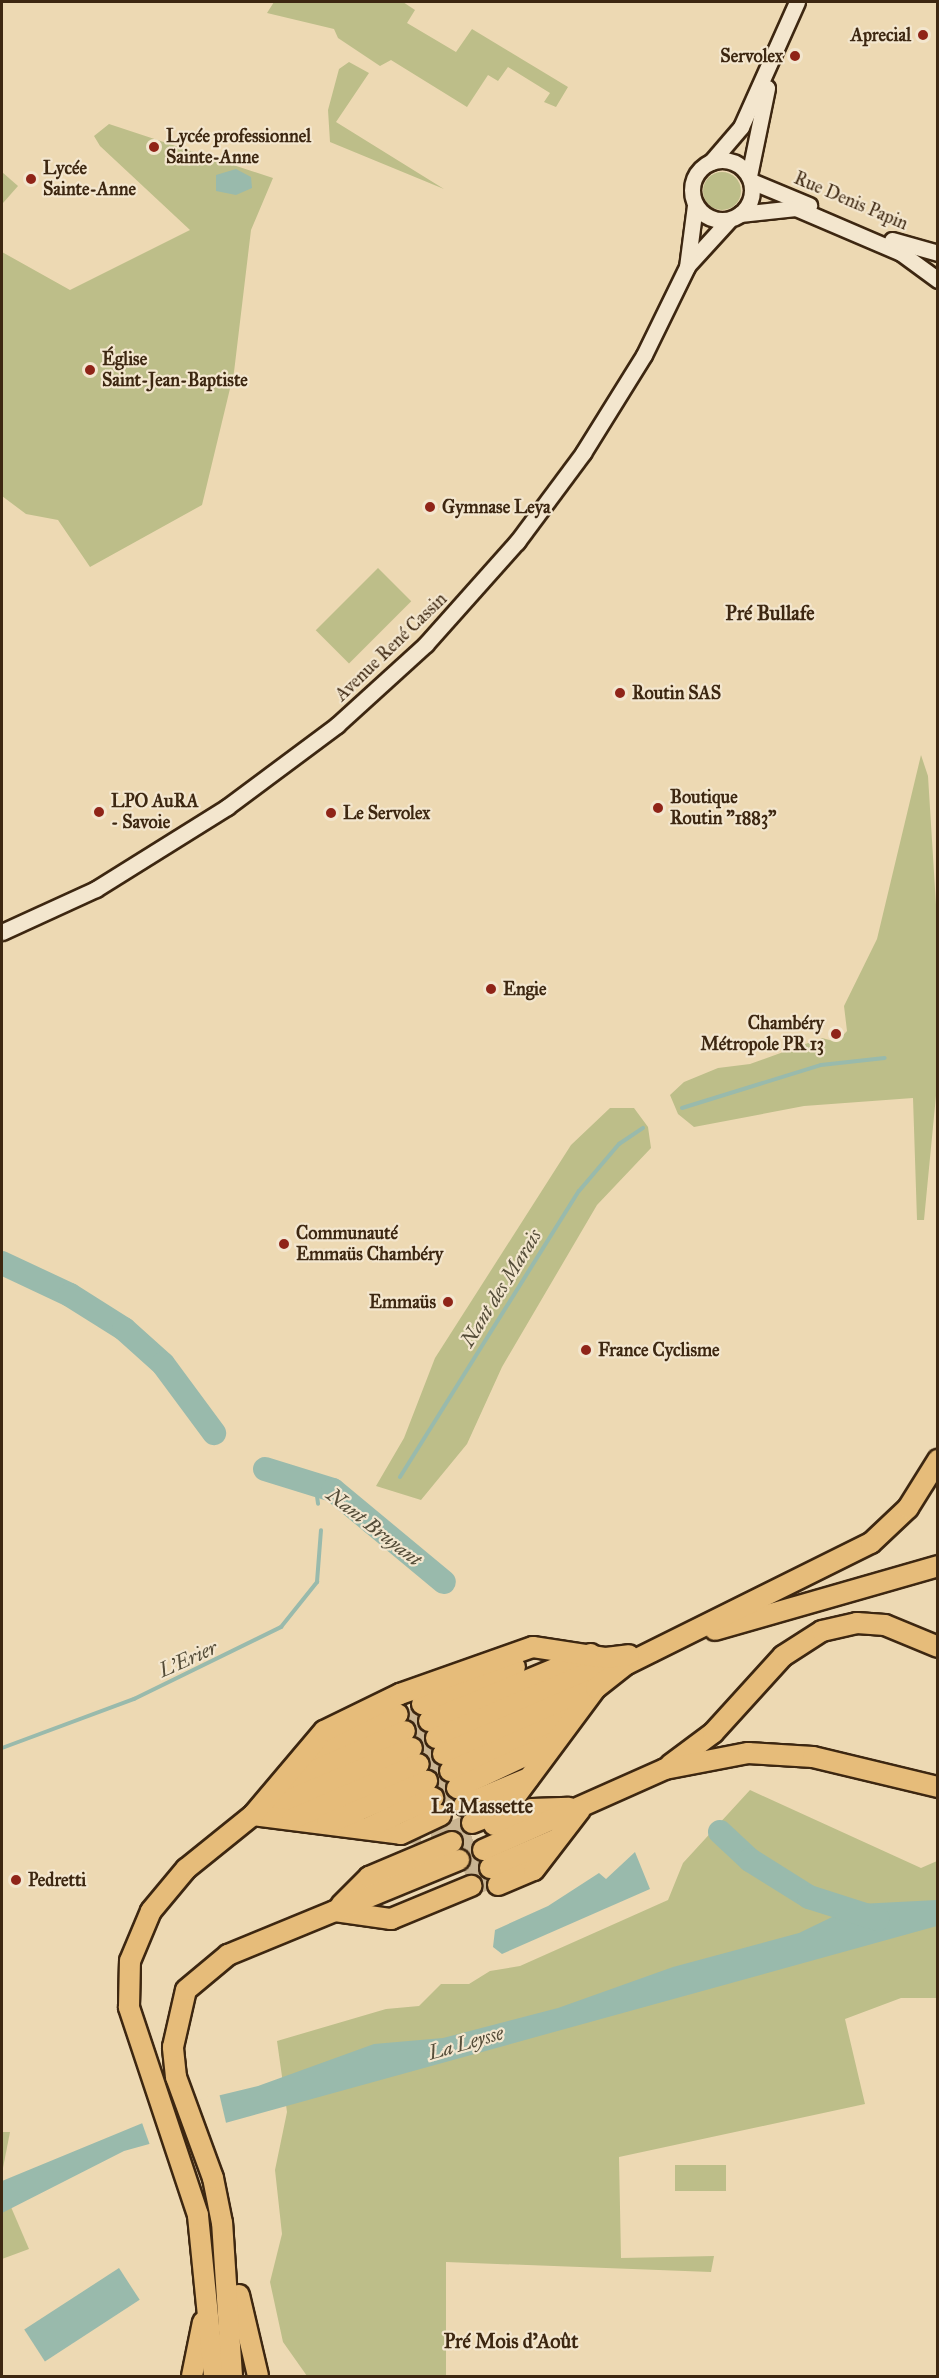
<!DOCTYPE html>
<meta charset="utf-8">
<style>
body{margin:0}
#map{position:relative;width:939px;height:2378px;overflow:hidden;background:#edd9b3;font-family:"IM FELL Great Primer",serif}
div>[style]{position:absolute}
.green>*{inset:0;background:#bdbe89;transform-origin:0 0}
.round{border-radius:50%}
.water>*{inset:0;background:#99baac;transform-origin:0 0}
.pier>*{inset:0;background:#edd9b3}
.stream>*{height:4px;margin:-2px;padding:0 2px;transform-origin:2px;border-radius:2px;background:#99baac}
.river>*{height:24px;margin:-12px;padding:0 12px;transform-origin:12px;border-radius:12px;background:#99baac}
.highway-tunnel>*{height:20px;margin-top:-10px;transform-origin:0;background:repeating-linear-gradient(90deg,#cab593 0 20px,transparent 0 30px)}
.roads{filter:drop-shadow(2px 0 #3d2711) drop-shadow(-2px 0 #3d2711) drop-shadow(0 2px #3d2711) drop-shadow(0 -2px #3d2711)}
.secondary>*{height:15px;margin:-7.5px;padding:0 7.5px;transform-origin:7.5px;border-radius:7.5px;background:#f3e6ce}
.secondary>.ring{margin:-7.5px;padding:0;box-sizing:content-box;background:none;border:15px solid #f3e6ce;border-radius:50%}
.highway>*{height:20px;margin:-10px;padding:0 10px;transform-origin:10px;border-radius:10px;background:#e6bc7a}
.dots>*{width:16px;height:16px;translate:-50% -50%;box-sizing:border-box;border:3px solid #f3e6ce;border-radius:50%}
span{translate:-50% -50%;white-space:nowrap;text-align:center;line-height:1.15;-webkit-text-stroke:4.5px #f3e6ce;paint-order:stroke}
.poi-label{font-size:18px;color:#3d2711;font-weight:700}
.right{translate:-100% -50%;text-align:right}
.left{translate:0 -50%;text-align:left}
.street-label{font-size:18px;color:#3d2711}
.neighbourhood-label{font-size:20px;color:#3d2711;font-weight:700}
.water-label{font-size:20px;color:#544c38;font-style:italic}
.frame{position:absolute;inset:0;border:3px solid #3d2711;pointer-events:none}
</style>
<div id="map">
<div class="green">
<i style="clip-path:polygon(274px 2px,403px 2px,415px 10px,407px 23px,456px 52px,472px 29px,568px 87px,556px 107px,544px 102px,550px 93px,508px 67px,498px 81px,488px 75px,467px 107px,391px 60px,380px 66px,338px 38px,334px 29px,267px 13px)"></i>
<i style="clip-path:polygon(349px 62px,369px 73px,336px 122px,444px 189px,330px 142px,328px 110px,339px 69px)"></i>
<i style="clip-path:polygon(109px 124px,273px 178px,251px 230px,234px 372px,202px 505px,90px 567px,58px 520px,26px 514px,2px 496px,2px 252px,70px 290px,190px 230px,100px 146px,94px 136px)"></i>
<i class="round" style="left:703px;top:172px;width:38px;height:38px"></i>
<i style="clip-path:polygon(2px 172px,18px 186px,3px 203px,2px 202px)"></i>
<i style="left:378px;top:568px;width:47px;height:88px;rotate:45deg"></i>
<i style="clip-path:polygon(921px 755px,928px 776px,938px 937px,938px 1075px,924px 1220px,917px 1220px,913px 1098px,804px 1106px,694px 1127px,678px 1114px,670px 1095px,684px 1082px,718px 1068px,750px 1064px,822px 1038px,837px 1042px,847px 1031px,844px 1006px,877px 939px)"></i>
<i style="clip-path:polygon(610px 1108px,634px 1108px,648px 1127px,651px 1148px,597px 1205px,502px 1367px,467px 1444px,421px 1500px,376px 1486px,404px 1438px,435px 1358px,571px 1145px)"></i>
<i style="clip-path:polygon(750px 1790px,921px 1868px,937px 1861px,937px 1998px,901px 1998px,845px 2019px,865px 2104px,619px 2157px,621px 2258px,714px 2256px,711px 2272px,446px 2262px,446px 2376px,307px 2376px,283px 2342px,270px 2282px,282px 2234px,275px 2170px,287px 2112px,277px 2041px,386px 2009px,419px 2006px,441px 1984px,469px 1984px,490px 1971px,520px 1966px,668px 1900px,683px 1863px)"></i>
<i style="clip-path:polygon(2px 2132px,10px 2132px,2px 2173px)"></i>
<i style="left:726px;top:2165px;width:26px;height:51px;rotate:90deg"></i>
<i style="clip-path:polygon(2px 2186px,29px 2249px,2px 2259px)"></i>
</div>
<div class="water">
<i style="clip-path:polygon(236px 169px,251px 177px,252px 188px,236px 195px,216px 191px,216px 175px)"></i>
<i style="clip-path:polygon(635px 1852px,650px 1889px,502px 1954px,493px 1947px,495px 1930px,548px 1906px,599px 1873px,606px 1879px)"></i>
<i style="clip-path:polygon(937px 1900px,937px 1926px,124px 2151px,2px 2213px,2px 2181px,196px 2101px,258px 2086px,374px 2044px,443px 2038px,558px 2008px,673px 1967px,799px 1933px,859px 1904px)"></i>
<i style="left:119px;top:2268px;width:38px;height:113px;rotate:57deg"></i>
</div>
<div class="pier">
<i style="clip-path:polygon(219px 2093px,227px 2127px,151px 2148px,141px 2120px)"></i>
</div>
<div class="stream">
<i style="left:682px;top:1108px;width:145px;rotate:-17.2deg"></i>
<i style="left:821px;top:1065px;width:64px;rotate:-6.2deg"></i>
<i style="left:400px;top:1477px;width:337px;rotate:-58deg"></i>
<i style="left:579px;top:1191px;width:62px;rotate:-49.6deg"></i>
<i style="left:619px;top:1144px;width:29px;rotate:-34deg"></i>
<i style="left:315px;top:1482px;width:22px;rotate:82deg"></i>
<i style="left:2px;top:1748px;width:141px;rotate:-20.4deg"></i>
<i style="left:134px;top:1699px;width:164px;rotate:-26.1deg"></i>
<i style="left:281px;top:1627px;width:58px;rotate:-51.3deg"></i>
<i style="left:317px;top:1582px;width:52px;rotate:-85.6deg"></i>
</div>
<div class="river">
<i style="left:2px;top:1263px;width:75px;rotate:25.2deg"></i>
<i style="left:70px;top:1295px;width:64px;rotate:32.2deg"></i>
<i style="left:124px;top:1329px;width:52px;rotate:41.9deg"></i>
<i style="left:163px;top:1364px;width:86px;rotate:53.5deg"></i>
<i style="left:265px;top:1469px;width:71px;rotate:17.2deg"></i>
<i style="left:333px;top:1490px;width:144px;rotate:39.7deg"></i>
<i style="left:720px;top:1832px;width:41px;rotate:43deg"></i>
<i style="left:750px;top:1860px;width:70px;rotate:32.1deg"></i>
<i style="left:809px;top:1897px;width:72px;rotate:17.7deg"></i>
</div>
<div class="highway-tunnel">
<i style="left:402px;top:1723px;width:25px;rotate:-23deg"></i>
<i style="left:409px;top:1739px;width:25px;rotate:-23deg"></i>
<i style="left:416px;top:1756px;width:25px;rotate:-23deg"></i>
<i style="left:423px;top:1773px;width:25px;rotate:-23deg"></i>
<i style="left:430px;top:1790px;width:25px;rotate:-26deg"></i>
<i style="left:437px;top:1807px;width:25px;rotate:-26deg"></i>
<i style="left:401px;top:1834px;width:47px;rotate:-1.2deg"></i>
<i style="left:448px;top:1833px;width:26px;rotate:-23deg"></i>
<i style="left:456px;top:1851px;width:25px;rotate:-23deg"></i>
<i style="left:463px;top:1869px;width:26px;rotate:-23deg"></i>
<i style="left:471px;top:1886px;width:25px;rotate:-21deg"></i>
</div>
<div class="roads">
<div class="secondary">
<i class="ring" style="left:692px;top:160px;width:45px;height:45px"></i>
<i style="left:711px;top:162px;width:46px;rotate:-49.4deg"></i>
<i style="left:741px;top:127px;width:137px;rotate:-65.9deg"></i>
<i style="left:749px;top:176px;width:90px;rotate:-78.4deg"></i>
<i style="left:751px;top:181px;width:63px;rotate:22.5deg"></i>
<i style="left:740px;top:214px;width:56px;rotate:-6.1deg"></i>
<i style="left:796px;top:208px;width:114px;rotate:23.2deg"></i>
<i style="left:901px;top:253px;width:46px;rotate:36.1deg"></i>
<i style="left:892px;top:240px;width:48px;rotate:15.8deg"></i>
<i style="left:689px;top:264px;width:59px;rotate:-47.7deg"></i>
<i style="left:2px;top:932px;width:103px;rotate:-24.6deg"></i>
<i style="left:96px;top:889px;width:155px;rotate:-32deg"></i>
<i style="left:227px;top:807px;width:137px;rotate:-36.7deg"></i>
<i style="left:337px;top:725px;width:120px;rotate:-42.3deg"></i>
<i style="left:426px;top:644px;width:137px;rotate:-48.3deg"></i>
<i style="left:517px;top:542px;width:111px;rotate:-53.4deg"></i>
<i style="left:583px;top:453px;width:115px;rotate:-58.1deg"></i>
<i style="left:644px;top:355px;width:98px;rotate:-64deg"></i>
<i style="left:687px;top:267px;width:63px;rotate:-82.6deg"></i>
</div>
<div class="highway">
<i style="left:715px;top:1630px;width:232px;rotate:-16deg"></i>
<i style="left:422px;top:1704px;width:100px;rotate:-21.7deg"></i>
<i style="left:429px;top:1721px;width:175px;rotate:-22.5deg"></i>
<i style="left:436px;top:1738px;width:198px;rotate:-23.2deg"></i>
<i style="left:443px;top:1754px;width:163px;rotate:-23.4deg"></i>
<i style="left:305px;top:1757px;width:102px;rotate:-24.8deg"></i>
<i style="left:670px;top:1765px;width:54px;rotate:-36.7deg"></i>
<i style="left:713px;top:1733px;width:104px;rotate:-47.7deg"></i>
<i style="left:783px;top:1656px;width:46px;rotate:-32.7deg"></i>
<i style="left:822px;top:1631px;width:36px;rotate:-13deg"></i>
<i style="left:857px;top:1623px;width:28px;rotate:4deg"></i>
<i style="left:885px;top:1625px;width:57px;rotate:22.5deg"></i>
<i style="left:450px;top:1771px;width:133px;rotate:-23.5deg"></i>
<i style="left:281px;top:1785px;width:135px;rotate:-23.5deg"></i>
<i style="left:457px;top:1788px;width:107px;rotate:-25.4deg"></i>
<i style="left:464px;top:1805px;width:70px;rotate:-22.6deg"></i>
<i style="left:258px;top:1813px;width:167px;rotate:-22.9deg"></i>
<i style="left:253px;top:1815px;width:149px;rotate:7.3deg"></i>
<i style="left:401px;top:1834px;width:44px;rotate:-25.4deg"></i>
<i style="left:292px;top:1819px;width:138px;rotate:-23.4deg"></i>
<i style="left:472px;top:1823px;width:37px;rotate:-22deg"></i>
<i style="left:506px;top:1809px;width:151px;rotate:-53.4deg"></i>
<i style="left:596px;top:1688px;width:39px;rotate:-38deg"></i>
<i style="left:627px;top:1664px;width:272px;rotate:-26.4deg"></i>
<i style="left:871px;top:1543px;width:51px;rotate:-43.4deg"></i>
<i style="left:908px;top:1508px;width:57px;rotate:-58deg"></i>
<i style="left:327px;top:1824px;width:109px;rotate:-23.3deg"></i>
<i style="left:494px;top:1825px;width:41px;rotate:-22.8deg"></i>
<i style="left:532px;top:1809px;width:37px;rotate:-2deg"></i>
<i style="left:365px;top:1829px;width:75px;rotate:-24.5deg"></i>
<i style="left:483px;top:1850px;width:199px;rotate:-24deg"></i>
<i style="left:665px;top:1769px;width:85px;rotate:-10.9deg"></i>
<i style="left:748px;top:1753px;width:65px;rotate:3.5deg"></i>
<i style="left:813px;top:1757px;width:129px;rotate:13.5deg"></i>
<i style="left:490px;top:1868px;width:73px;rotate:-23.4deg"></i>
<i style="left:498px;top:1885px;width:39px;rotate:-23deg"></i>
<i style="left:534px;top:1870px;width:76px;rotate:-52.5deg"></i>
<i style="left:341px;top:1905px;width:40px;rotate:-45deg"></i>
<i style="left:369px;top:1877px;width:90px;rotate:-22.9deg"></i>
<i style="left:335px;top:1911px;width:57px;rotate:8.1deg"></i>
<i style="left:391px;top:1919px;width:87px;rotate:-22.4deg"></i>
<i style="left:239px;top:2295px;width:83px;rotate:76.8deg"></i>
<i style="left:192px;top:2376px;width:55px;rotate:-78.5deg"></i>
<i style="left:214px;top:2376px;width:162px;rotate:-95.7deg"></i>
<i style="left:198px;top:2215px;width:219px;rotate:-108.4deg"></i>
<i style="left:129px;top:2007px;width:46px;rotate:-88.8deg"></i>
<i style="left:130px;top:1961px;width:54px;rotate:-67.2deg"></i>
<i style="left:151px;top:1911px;width:55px;rotate:-50.2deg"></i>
<i style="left:186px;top:1869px;width:86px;rotate:-38.9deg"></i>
<i style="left:253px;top:1815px;width:110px;rotate:-49.8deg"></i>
<i style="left:324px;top:1731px;width:85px;rotate:-26deg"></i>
<i style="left:400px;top:1694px;width:141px;rotate:-19.5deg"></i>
<i style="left:533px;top:1647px;width:74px;rotate:8.6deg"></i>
<i style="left:606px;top:1658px;width:23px;rotate:-7deg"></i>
<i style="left:232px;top:2376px;width:153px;rotate:-93.7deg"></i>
<i style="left:222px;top:2223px;width:46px;rotate:-101.3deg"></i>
<i style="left:213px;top:2178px;width:108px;rotate:-110.1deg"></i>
<i style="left:176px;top:2077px;width:30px;rotate:-96deg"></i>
<i style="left:173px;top:2047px;width:58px;rotate:-77.2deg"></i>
<i style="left:186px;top:1990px;width:55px;rotate:-39.8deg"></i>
<i style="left:228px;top:1955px;width:250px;rotate:-22.4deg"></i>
</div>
</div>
<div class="dots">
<i style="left:923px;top:35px;background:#8f2418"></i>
<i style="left:795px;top:56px;background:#8f2418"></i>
<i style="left:154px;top:147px;background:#8f2418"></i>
<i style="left:31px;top:179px;background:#8f2418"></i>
<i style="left:90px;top:370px;background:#8f2418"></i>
<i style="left:430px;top:507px;background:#8f2418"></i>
<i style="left:620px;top:693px;background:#8f2418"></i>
<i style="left:658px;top:808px;background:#8f2418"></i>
<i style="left:99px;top:812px;background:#8f2418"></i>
<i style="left:331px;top:813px;background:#8f2418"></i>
<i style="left:491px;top:989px;background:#8f2418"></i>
<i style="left:836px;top:1034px;background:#8f2418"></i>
<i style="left:284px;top:1244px;background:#8f2418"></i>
<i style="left:448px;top:1302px;background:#8f2418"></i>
<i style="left:586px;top:1350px;background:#8f2418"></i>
<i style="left:16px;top:1880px;background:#8f2418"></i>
</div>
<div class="poi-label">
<span class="right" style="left:911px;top:35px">Aprecial</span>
<span class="right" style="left:783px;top:56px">Servolex</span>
<span class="left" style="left:166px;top:147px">Lycée professionnel<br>Sainte-Anne</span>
<span class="left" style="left:43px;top:179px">Lycée<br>Sainte-Anne</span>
<span class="left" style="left:102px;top:370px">Église<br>Saint-Jean-Baptiste</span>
<span class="left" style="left:442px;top:507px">Gymnase Leya</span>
<span class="left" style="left:632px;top:693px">Routin SAS</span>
<span class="left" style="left:670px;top:808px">Boutique<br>Routin "1883"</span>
<span class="left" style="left:111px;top:812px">LPO AuRA<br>- Savoie</span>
<span class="left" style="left:343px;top:813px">Le Servolex</span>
<span class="left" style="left:503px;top:989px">Engie</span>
<span class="right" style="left:824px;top:1034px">Chambéry<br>Métropole PR 13</span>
<span class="left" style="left:296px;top:1244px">Communauté<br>Emmaüs Chambéry</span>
<span class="right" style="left:436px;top:1302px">Emmaüs</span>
<span class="left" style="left:598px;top:1350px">France Cyclisme</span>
<span class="left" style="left:28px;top:1880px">Pedretti</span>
</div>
<div class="street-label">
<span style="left:851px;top:201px;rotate:23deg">Rue Denis Papin</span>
<span style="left:391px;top:647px;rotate:-44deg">Avenue René Cassin</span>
</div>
<div class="neighbourhood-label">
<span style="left:770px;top:613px">Pré Bullafe</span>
<span style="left:482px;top:1806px">La Massette</span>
<span style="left:511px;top:2341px">Pré Mois d'Août</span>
</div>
<div class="water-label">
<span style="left:501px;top:1288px;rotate:-58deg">Nant des Marais</span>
<span style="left:374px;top:1527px;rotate:38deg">Nant Bruyant</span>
<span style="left:188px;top:1659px;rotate:-24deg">L'Erier</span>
<span style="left:466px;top:2043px;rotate:-16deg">La Leysse</span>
</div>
<div class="frame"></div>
</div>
